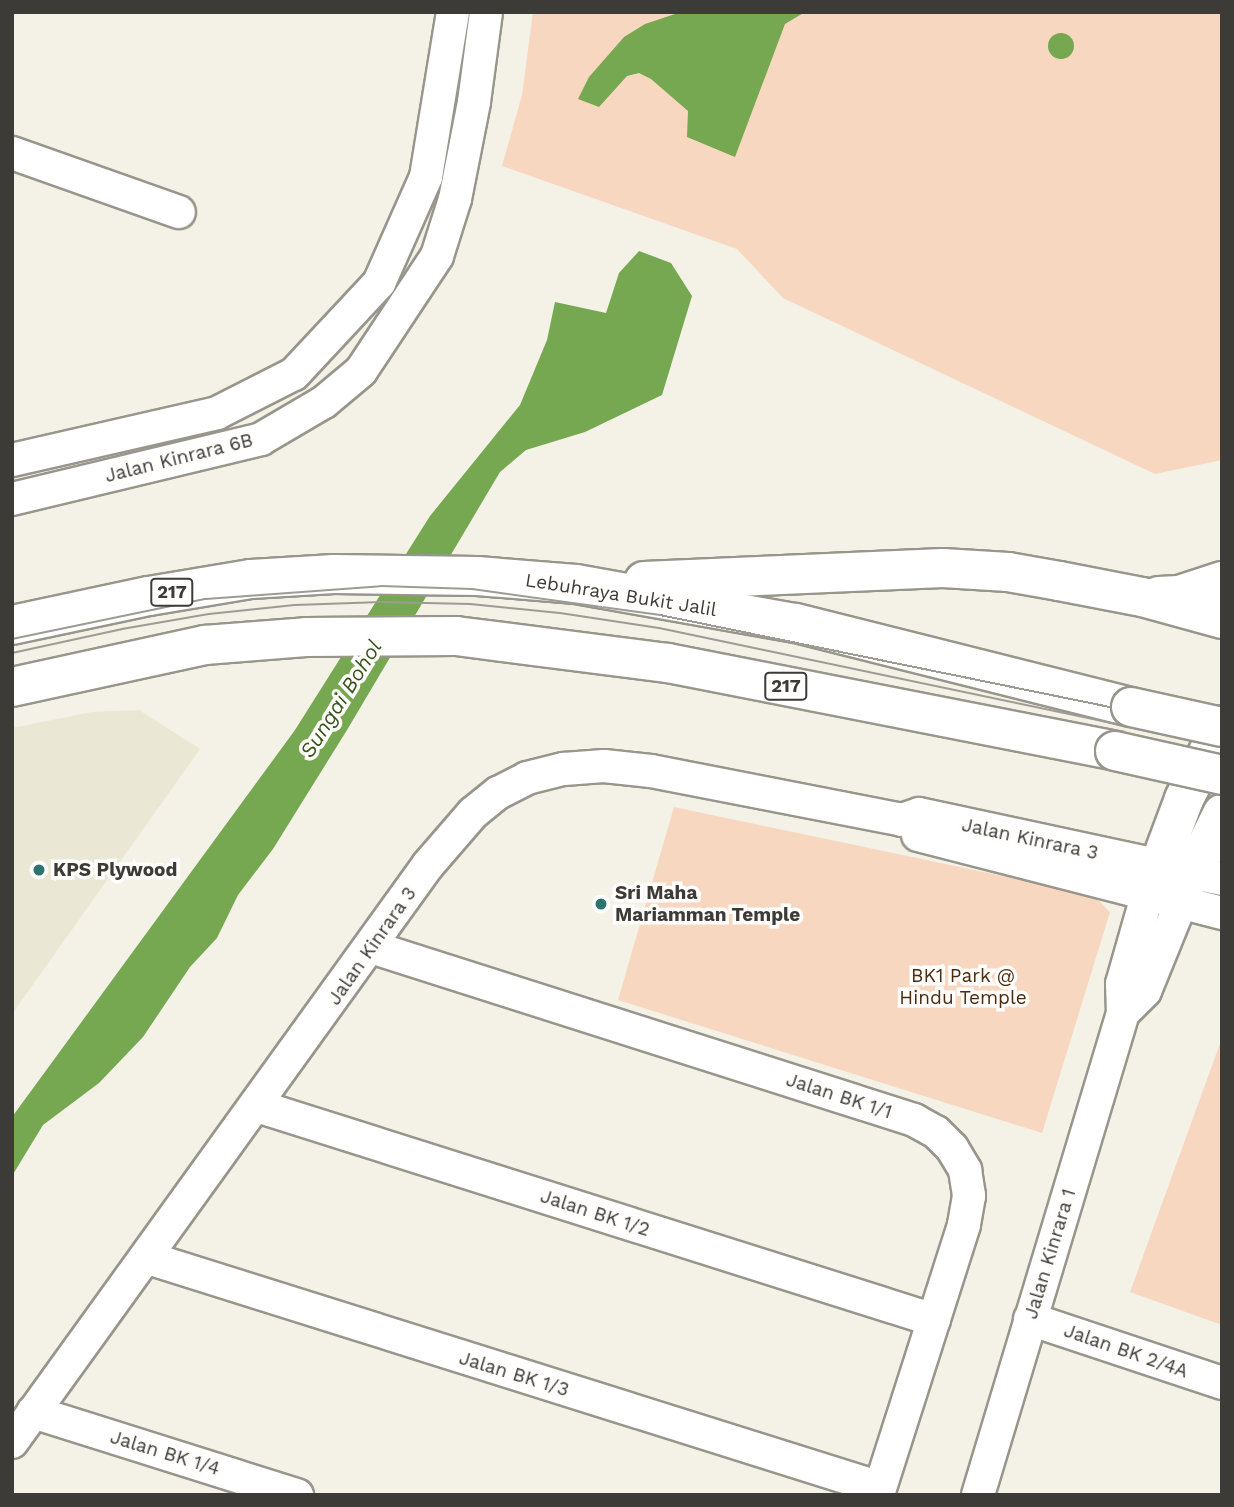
<!DOCTYPE html>
<style>
body{margin:0}
#map{position:relative;width:1234px;height:1507px;overflow:hidden;background:#f4f1e6;font-family:"Work Sans",sans-serif}
div>[style]{position:absolute}
.built>*{inset:0;background:#ebe7d5}
.green>*{inset:0;background:#f8d7c0}
.water>*{inset:0;background:#76a751}
.round{border-radius:50%}
.roads{filter:drop-shadow(2px 0 #98968c) drop-shadow(-2px 0 #98968c) drop-shadow(0 2px #98968c) drop-shadow(0 -2px #98968c)}
.minor>*{height:32px;margin:-16px;padding:0 16px;transform-origin:16px;border-radius:16px;background:#fff}
.major>*{height:38px;margin:-19px;padding:0 19px;transform-origin:19px;border-radius:19px;background:#fff}
.highway>*{height:38px;margin:-19px;padding:0 19px;transform-origin:19px;border-radius:19px;background:#fff}
.tram>*{height:2px;margin:-1px;padding:0 1px;transform-origin:1px;border-radius:1px;background:#9d9b94}
.bridges{filter:drop-shadow(2px 0 #98968c) drop-shadow(-2px 0 #98968c) drop-shadow(0 2px #98968c) drop-shadow(0 -2px #98968c)}
.highway-bridge>*{height:38px;margin:-19px;padding:0 19px;transform-origin:19px;border-radius:19px;background:#fff}
.dots>*{width:19px;height:19px;translate:-50% -50%;box-sizing:border-box;border:4px solid #fffefc;border-radius:50%}
span{translate:-50% -50%;white-space:nowrap;text-align:center;line-height:1.15;-webkit-text-stroke:7px #fffefc;paint-order:stroke}
.shield-label span{padding:2px 5px;background:#fffefc;border:2px solid;border-radius:5px;-webkit-text-stroke-width:0}
.shield-label{font-size:18px;color:#3c3b37;font-weight:700}
.street-label{font-size:19px;color:#3c3b37}
.poi-label{font-size:19px;color:#3c3b37;font-weight:700}
.left{translate:0 -50%;text-align:left}
.park-label{font-size:19px;color:#4c2b0f}
.water-label{font-size:21px;color:#335318;font-style:italic}
.frame{position:absolute;inset:0;border:14px solid #3c3b37;pointer-events:none}
</style>
<div id="map">
<div class="built">
<i style="clip-path:polygon(139px 710px,200px 749px,12px 1014px,12px 728px,92px 712px)"></i>
</div>
<div class="green">
<i style="clip-path:polygon(533px 12px,1222px 12px,1222px 460px,1155px 474px,783px 298px,737px 249px,502px 166px,522px 95px)"></i>
<i style="clip-path:polygon(674px 807px,1093px 895px,1110px 912px,1042px 1133px,618px 1000px)"></i>
<i style="clip-path:polygon(1222px 1038px,1222px 1325px,1130px 1292px)"></i>
</div>
<div class="water">
<i style="clip-path:polygon(681px 12px,805px 12px,785px 24px,735px 157px,687px 137px,688px 111px,651px 79px,639px 73px,627px 76px,599px 107px,578px 99px,589px 77px,624px 37px,645px 24px)"></i>
<i class="round" style="left:1048px;top:33px;width:26px;height:26px"></i>
<i style="clip-path:polygon(639px 251px,671px 263px,692px 296px,662px 395px,585px 432px,526px 450px,500px 472px,347px 730px,273px 849px,238px 895px,217px 938px,190px 967px,143px 1037px,99px 1083px,43px 1125px,12px 1176px,12px 1117px,295px 730px,430px 516px,520px 405px,547px 340px,555px 302px,606px 313px,619px 273px)"></i>
</div>
<div class="roads">
<div class="minor">
<i style="left:12px;top:153px;width:177px;rotate:19.5deg"></i>
<i style="left:12px;top:460px;width:210px;rotate:-12.9deg"></i>
<i style="left:217px;top:413px;width:86px;rotate:-26.9deg"></i>
<i style="left:294px;top:374px;width:125px;rotate:-47deg"></i>
<i style="left:379px;top:283px;width:116px;rotate:-66.1deg"></i>
<i style="left:426px;top:177px;width:167px;rotate:-80.7deg"></i>
<i style="left:12px;top:499px;width:256px;rotate:-13.5deg"></i>
<i style="left:261px;top:439px;width:73px;rotate:-30.4deg"></i>
<i style="left:324px;top:402px;width:48px;rotate:-40deg"></i>
<i style="left:361px;top:371px;width:138px;rotate:-56.5deg"></i>
<i style="left:437px;top:256px;width:60px;rotate:-72.5deg"></i>
<i style="left:455px;top:199px;width:99px;rotate:-78.9deg"></i>
<i style="left:474px;top:102px;width:91px;rotate:-82.4deg"></i>
<i style="left:918px;top:835px;width:314px;rotate:14.4deg"></i>
<i style="left:371px;top:947px;width:570px;rotate:17.67deg"></i>
<i style="left:914px;top:1120px;width:25px;rotate:29deg"></i>
<i style="left:936px;top:1132px;width:23px;rotate:45deg"></i>
<i style="left:952px;top:1148px;width:26px;rotate:59deg"></i>
<i style="left:965px;top:1170px;width:26px;rotate:81deg"></i>
<i style="left:969px;top:1196px;width:29px;rotate:100deg"></i>
<i style="left:964px;top:1225px;width:283px;rotate:107.7deg"></i>
<i style="left:1123px;top:1013px;width:31px;rotate:-45deg"></i>
<i style="left:1145px;top:991px;width:114px;rotate:-67.9deg"></i>
<i style="left:257px;top:1106px;width:710px;rotate:17.54deg"></i>
<i style="left:148px;top:1258px;width:767px;rotate:17.44deg"></i>
<i style="left:1030px;top:1319px;width:202px;rotate:18.4deg"></i>
<i style="left:33px;top:1412px;width:277px;rotate:17.5deg"></i>
<i style="left:12px;top:1442px;width:711px;rotate:-54.21deg"></i>
<i style="left:428px;top:865px;width:69px;rotate:-49.1deg"></i>
<i style="left:473px;top:813px;width:32px;rotate:-39deg"></i>
<i style="left:498px;top:793px;width:33px;rotate:-27deg"></i>
<i style="left:527px;top:778px;width:38px;rotate:-14deg"></i>
<i style="left:564px;top:769px;width:40px;rotate:-4.3deg"></i>
<i style="left:604px;top:766px;width:47px;rotate:6.1deg"></i>
<i style="left:651px;top:771px;width:256px;rotate:11deg"></i>
<i style="left:902px;top:820px;width:18px;rotate:-19deg"></i>
<i style="left:919px;top:814px;width:310px;rotate:12.1deg"></i>
<i style="left:978px;top:1495px;width:503px;rotate:-73.26deg"></i>
<i style="left:1123px;top:1013px;width:29px;rotate:-92deg"></i>
<i style="left:1122px;top:984px;width:91px;rotate:-74.1deg"></i>
<i style="left:1147px;top:896px;width:32px;rotate:-68deg"></i>
</div>
<div class="major">
<i style="left:1159px;top:866px;width:72px;rotate:-69.5deg"></i>
<i style="left:1184px;top:799px;width:83px;rotate:-62.8deg"></i>
<i style="left:1193px;top:873px;width:66px;rotate:-63.8deg"></i>
</div>
<div class="highway">
<i style="left:644px;top:581px;width:299px;rotate:-2.5deg"></i>
<i style="left:943px;top:568px;width:65px;rotate:3.5deg"></i>
<i style="left:1008px;top:572px;width:52px;rotate:10deg"></i>
<i style="left:1059px;top:581px;width:85px;rotate:10.9deg"></i>
<i style="left:1142px;top:597px;width:83px;rotate:15.4deg"></i>
<i style="left:1159px;top:596px;width:20px;rotate:-3deg"></i>
<i style="left:1179px;top:595px;width:45px;rotate:-18deg"></i>
<i style="left:12px;top:625px;width:140px;rotate:-12deg"></i>
<i style="left:149px;top:596px;width:103px;rotate:-9.5deg"></i>
<i style="left:251px;top:579px;width:83px;rotate:-3.4deg"></i>
<i style="left:334px;top:574px;width:143px;rotate:0.8deg"></i>
<i style="left:477px;top:576px;width:99px;rotate:4.6deg"></i>
<i style="left:576px;top:584px;width:223px;rotate:10.1deg"></i>
<i style="left:796px;top:623px;width:345px;rotate:14.1deg"></i>
<i style="left:12px;top:687px;width:198px;rotate:-12.3deg"></i>
<i style="left:205px;top:645px;width:101px;rotate:-4.5deg"></i>
<i style="left:306px;top:637px;width:150px;rotate:-0.4deg"></i>
<i style="left:456px;top:636px;width:214px;rotate:7.3deg"></i>
<i style="left:668px;top:663px;width:456px;rotate:11.1deg"></i>
</div>
</div>
<div class="tram">
<i style="left:12px;top:639px;width:198px;rotate:-11.7deg"></i>
<i style="left:206px;top:599px;width:175px;rotate:-4.2deg"></i>
<i style="left:381px;top:586px;width:91px;rotate:1.9deg"></i>
<i style="left:472px;top:589px;width:190px;rotate:7.9deg"></i>
<i style="left:660px;top:615px;width:574px;rotate:11.56deg"></i>
<i style="left:12px;top:653px;width:113px;rotate:-12.3deg"></i>
<i style="left:122px;top:629px;width:88px;rotate:-9.8deg"></i>
<i style="left:209px;top:614px;width:86px;rotate:-6deg"></i>
<i style="left:295px;top:605px;width:87px;rotate:-2deg"></i>
<i style="left:382px;top:602px;width:88px;rotate:1.3deg"></i>
<i style="left:470px;top:604px;width:90px;rotate:5.7deg"></i>
<i style="left:560px;top:613px;width:100px;rotate:8.6deg"></i>
<i style="left:659px;top:628px;width:575px;rotate:11.84deg"></i>
</div>
<div class="bridges">
<div class="highway-bridge">
<i style="left:1131px;top:707px;width:93px;rotate:12.4deg"></i>
<i style="left:1115px;top:751px;width:110px;rotate:12.6deg"></i>
</div>
</div>
<div class="dots">
<i style="left:39px;top:870px;background:#2b7470"></i>
<i style="left:601px;top:904px;background:#2b7470"></i>
</div>
<div class="shield-label">
<span style="left:172px;top:592px">217</span>
<span style="left:786px;top:686px">217</span>
</div>
<div class="street-label">
<span style="left:179px;top:458px;rotate:-14deg">Jalan Kinrara 6B</span>
<span style="left:621px;top:595px;rotate:9deg">Lebuhraya Bukit Jalil</span>
<span style="left:1030px;top:839px;rotate:12deg">Jalan Kinrara 3</span>
<span style="left:372px;top:946px;rotate:-55deg">Jalan Kinrara 3</span>
<span style="left:839px;top:1096px;rotate:18deg">Jalan BK 1/1</span>
<span style="left:595px;top:1213px;rotate:18deg">Jalan BK 1/2</span>
<span style="left:1050px;top:1254px;rotate:-73deg">Jalan Kinrara 1</span>
<span style="left:1126px;top:1351px;rotate:19deg">Jalan BK 2/4A</span>
<span style="left:514px;top:1374px;rotate:17deg">Jalan BK 1/3</span>
<span style="left:165px;top:1453px;rotate:17deg">Jalan BK 1/4</span>
</div>
<div class="poi-label">
<span class="left" style="left:53px;top:870px">KPS Plywood</span>
<span class="left" style="left:615px;top:904px">Sri Maha<br>Mariamman Temple</span>
</div>
<div class="park-label">
<span style="left:963px;top:987px">BK1 Park @<br>Hindu Temple</span>
</div>
<div class="water-label">
<span style="left:341px;top:699px;rotate:-58deg">Sungai Bohol</span>
</div>
<div class="frame"></div>
</div>
